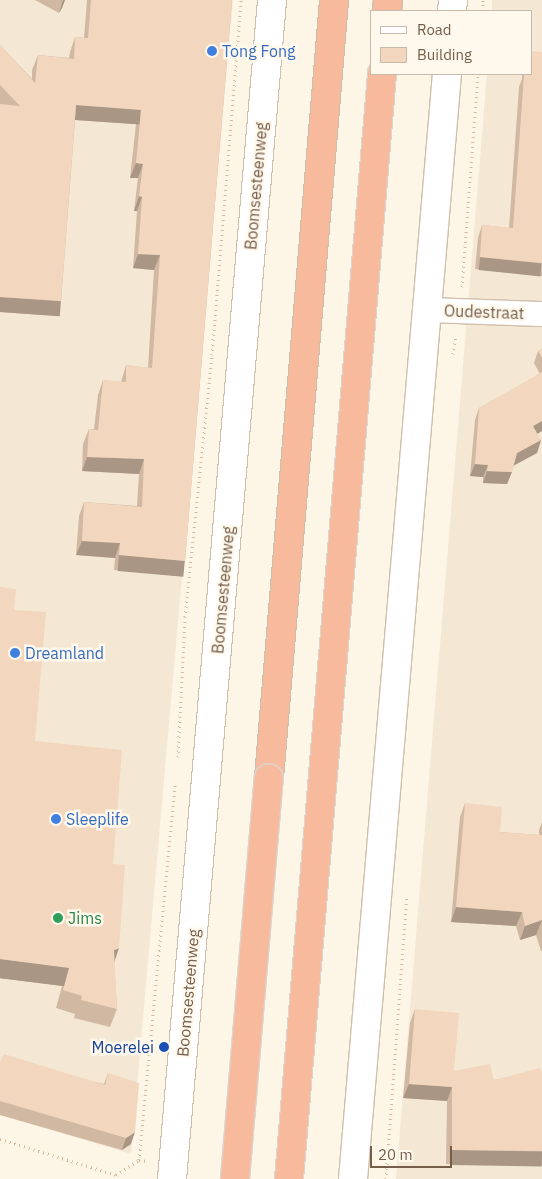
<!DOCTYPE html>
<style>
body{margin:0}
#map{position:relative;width:542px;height:1179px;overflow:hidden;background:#fdf5e6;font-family:"IBM Plex Sans",sans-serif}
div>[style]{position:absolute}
.residential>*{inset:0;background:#f4e8d4}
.path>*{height:3px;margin-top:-1.5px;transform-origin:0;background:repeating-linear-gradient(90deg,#d7b9a0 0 1px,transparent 0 5px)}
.roads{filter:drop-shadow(1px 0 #cfbeac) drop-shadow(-1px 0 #cfbeac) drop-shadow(0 1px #cfbeac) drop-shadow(0 -1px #cfbeac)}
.street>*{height:24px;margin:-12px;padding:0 12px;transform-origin:12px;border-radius:12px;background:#fff}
.secondary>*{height:28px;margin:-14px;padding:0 14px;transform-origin:14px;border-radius:14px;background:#fff}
.highway>*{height:28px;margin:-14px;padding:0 14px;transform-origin:14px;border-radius:14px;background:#f7ba9c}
.bridges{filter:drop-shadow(1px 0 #dbd5d0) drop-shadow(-1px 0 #dbd5d0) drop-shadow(0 1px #dbd5d0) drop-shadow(0 -1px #dbd5d0)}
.highway-bridge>*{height:28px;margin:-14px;padding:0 14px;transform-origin:14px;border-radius:14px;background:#f7ba9c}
.wall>*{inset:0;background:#d0b8a3}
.shaded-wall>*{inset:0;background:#a99684;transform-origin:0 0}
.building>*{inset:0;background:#f2d6bd}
.dots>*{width:14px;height:14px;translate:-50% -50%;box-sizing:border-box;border:2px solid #fff9ed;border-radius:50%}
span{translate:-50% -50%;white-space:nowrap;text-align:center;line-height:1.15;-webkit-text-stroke:5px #fff9ed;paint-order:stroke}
.shop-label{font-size:16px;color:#366cbe}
.left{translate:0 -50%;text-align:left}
.street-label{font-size:16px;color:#765d4a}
.leisure-label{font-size:16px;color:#27864d}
.transit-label{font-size:16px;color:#164399}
.right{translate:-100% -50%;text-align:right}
.legend{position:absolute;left:370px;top:10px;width:162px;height:65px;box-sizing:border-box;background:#fff9ed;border:1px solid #c8bbac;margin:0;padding:6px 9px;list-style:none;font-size:15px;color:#765d4a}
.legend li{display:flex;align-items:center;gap:10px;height:25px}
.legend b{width:25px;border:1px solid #c8bbac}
.scale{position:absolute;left:370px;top:1146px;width:82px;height:22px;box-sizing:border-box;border:2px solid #765d4a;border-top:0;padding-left:6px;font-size:15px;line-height:18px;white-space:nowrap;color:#765d4a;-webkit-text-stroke:4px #fff9ed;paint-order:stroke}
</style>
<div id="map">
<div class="residential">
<i style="clip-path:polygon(0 0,233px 0,131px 1154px,0 1115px)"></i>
<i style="clip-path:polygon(492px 0,542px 0,542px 1179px,396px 1179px,487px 74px,531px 74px,531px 11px,492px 11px)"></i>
</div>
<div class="path">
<i style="left:483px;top:11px;width:11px;rotate:-90deg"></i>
<i style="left:462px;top:287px;width:214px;rotate:-85.7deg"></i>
<i style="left:453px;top:354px;width:19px;rotate:-81deg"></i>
<i style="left:178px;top:757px;width:140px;rotate:-87.1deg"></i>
<i style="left:185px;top:617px;width:263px;rotate:-84.1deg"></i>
<i style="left:212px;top:355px;width:356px;rotate:-85.3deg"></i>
<i style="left:0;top:1139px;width:121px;rotate:17.2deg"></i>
<i style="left:116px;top:1175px;width:27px;rotate:-33deg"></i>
<i style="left:139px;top:1160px;width:8px;rotate:7deg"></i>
<i style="left:139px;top:1160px;width:379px;rotate:-84.5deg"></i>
<i style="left:386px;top:1179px;width:285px;rotate:-85.8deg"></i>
</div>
<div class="roads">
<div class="street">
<i style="left:427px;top:310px;width:115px;rotate:2deg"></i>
</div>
<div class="secondary">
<i style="left:452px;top:11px;width:11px;rotate:-85deg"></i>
<i style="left:172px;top:1179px;width:1183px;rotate:-85.15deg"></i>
<i style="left:353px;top:1179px;width:1109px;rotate:-85.14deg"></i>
</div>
<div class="highway">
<i style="left:387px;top:11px;width:11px;rotate:-85deg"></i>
<i style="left:269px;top:778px;width:781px;rotate:-85.22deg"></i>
</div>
</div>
<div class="bridges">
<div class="highway-bridge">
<i style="left:235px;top:1179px;width:402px;rotate:-85.2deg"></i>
<i style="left:289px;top:1179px;width:1109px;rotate:-85.19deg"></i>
</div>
</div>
<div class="wall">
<i style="clip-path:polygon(35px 0,65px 0,62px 8px,59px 13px)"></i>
<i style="clip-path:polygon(87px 0,232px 0,185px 561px,179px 576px,114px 570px,115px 558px,76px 555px,79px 516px,84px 502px,137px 506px,139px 474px,82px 471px,83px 444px,89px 429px,94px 429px,98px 395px,103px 380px,121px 382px,126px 365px,148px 368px,154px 270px,133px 268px,137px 211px,134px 211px,138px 178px,130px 178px,136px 124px,75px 120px,61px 301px,56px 316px,0 312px,0 45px,32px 79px,32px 70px,38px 55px,69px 58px,70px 52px,75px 37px,84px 38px)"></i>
<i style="clip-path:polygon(522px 74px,531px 74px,542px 276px,475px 269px,478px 238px,482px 225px,509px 228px,519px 87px,522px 79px)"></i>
<i style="clip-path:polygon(542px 349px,542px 431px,537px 434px,541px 440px,537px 453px,514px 465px,507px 484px,483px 483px,483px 477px,470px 476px,475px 420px,479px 408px,540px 374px,534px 363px,538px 351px)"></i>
<i style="clip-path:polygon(0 587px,14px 610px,35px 741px,113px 864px,114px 961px,117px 1009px,110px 1027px,74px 1018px,75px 1014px,56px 1008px,62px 986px,0 978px)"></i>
<i style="clip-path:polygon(465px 803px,500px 832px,539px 835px,539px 830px,542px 822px,542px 951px,541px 951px,536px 935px,520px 940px,516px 926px,451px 922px,460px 817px)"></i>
<i style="clip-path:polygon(415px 1009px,454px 1071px,494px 1080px,542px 1073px,542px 1165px,446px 1164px,447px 1101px,403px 1098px,410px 1023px)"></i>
<i style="clip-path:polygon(0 1062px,104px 1084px,108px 1073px,131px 1144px,122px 1150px,0 1115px)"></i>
</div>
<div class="shaded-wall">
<i style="clip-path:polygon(63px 0,65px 0,62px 8px,59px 13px)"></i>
<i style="left:76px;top:105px;width:65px;height:15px;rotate:4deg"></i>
<i style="clip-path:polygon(136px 163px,143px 164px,138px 178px,130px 178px)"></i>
<i style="clip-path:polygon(139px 196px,142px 197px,137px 211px,134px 211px)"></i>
<i style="clip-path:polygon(138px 254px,160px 255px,154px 270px,133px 268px)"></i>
<i style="left:480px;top:257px;width:62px;height:13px;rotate:6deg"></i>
<i style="left:0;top:297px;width:61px;height:15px;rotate:4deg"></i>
<i style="clip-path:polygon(542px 421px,542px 431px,529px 439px,533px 426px)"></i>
<i style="clip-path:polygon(541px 440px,537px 453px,513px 466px,517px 453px)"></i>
<i style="clip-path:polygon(87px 457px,144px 459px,139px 474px,82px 471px)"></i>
<i style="clip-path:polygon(475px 464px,488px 465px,483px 477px,470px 476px)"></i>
<i style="clip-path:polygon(487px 471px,512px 472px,507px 484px,483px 483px)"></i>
<i style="clip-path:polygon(82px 541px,120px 543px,115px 558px,76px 555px)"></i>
<i style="left:119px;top:555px;width:66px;height:16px;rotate:5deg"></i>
<i style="clip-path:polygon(456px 907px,522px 912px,516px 926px,451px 922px)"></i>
<i style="clip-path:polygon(542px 920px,536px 935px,520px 940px,525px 926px)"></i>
<i style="clip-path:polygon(119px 948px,113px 966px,114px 950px)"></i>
<i style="left:0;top:959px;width:70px;height:19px;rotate:7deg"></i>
<i style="clip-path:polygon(409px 1084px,452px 1087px,447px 1101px,403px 1098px)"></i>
<i style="clip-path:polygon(135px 1132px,131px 1144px,122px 1150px,126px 1138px)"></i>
<i style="left:452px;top:1150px;width:90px;height:15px;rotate:1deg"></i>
</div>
<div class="building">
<i style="clip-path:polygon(91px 0,232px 0,185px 561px,119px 555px,120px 543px,82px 541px,84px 502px,142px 507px,144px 459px,87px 457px,89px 429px,98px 430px,103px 380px,126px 382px,126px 365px,152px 368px,160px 255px,138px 254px,142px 197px,139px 196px,143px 164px,136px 163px,141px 110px,76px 105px,61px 301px,0 297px,0 104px,20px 106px,0 85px,0 45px,35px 83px,38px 55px,74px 59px,75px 37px,88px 38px)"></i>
<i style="clip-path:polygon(531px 51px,542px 52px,542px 263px,480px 257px,482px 225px,513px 228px,524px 75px,526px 75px,526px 74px,531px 74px)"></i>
<i style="clip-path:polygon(542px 349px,542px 358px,538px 351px)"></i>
<i style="clip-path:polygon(542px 372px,542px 421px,533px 426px,541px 440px,517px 453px,512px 472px,487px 471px,488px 465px,475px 464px,479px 408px)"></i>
<i style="clip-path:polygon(0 587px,16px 589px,14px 610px,46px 612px,35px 741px,122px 750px,113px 864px,125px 865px,119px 948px,114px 950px,117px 1009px,81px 1000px,82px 996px,63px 990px,69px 968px,0 959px)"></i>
<i style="clip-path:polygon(465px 803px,502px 807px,500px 832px,542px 835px,542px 921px,542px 920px,525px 926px,522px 912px,456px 907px)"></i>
<i style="clip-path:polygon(415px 1009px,459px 1013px,454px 1071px,490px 1064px,494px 1080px,540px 1068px,542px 1073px,542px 1151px,452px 1150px,452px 1087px,409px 1084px)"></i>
<i style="clip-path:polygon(4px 1054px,105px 1085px,108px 1073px,139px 1083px,135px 1132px,126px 1138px,0 1101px,0 1062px)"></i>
</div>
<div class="dots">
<i style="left:212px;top:51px;background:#3f7fe0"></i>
<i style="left:15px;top:653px;background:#3f7fe0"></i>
<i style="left:56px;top:819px;background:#3f7fe0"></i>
<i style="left:58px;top:918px;background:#2e9e5b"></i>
<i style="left:164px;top:1047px;background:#1a4fb4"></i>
</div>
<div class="shop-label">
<span class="left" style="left:222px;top:51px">Tong Fong</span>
<span class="left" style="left:25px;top:653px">Dreamland</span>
<span class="left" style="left:66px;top:819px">Sleeplife</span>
</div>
<div class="street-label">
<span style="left:256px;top:186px;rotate:-85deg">Boomsesteenweg</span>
<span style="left:484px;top:312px;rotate:2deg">Oudestraat</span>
<span style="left:223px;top:590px;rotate:-85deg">Boomsesteenweg</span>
<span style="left:188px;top:993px;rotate:-85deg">Boomsesteenweg</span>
</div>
<div class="leisure-label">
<span class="left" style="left:68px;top:918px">Jims</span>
</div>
<div class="transit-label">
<span class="right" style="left:154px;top:1047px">Moerelei</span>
</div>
<ul class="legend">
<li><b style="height:6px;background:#fff"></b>Road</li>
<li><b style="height:14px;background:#f2d6bd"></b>Building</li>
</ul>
<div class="scale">20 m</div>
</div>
